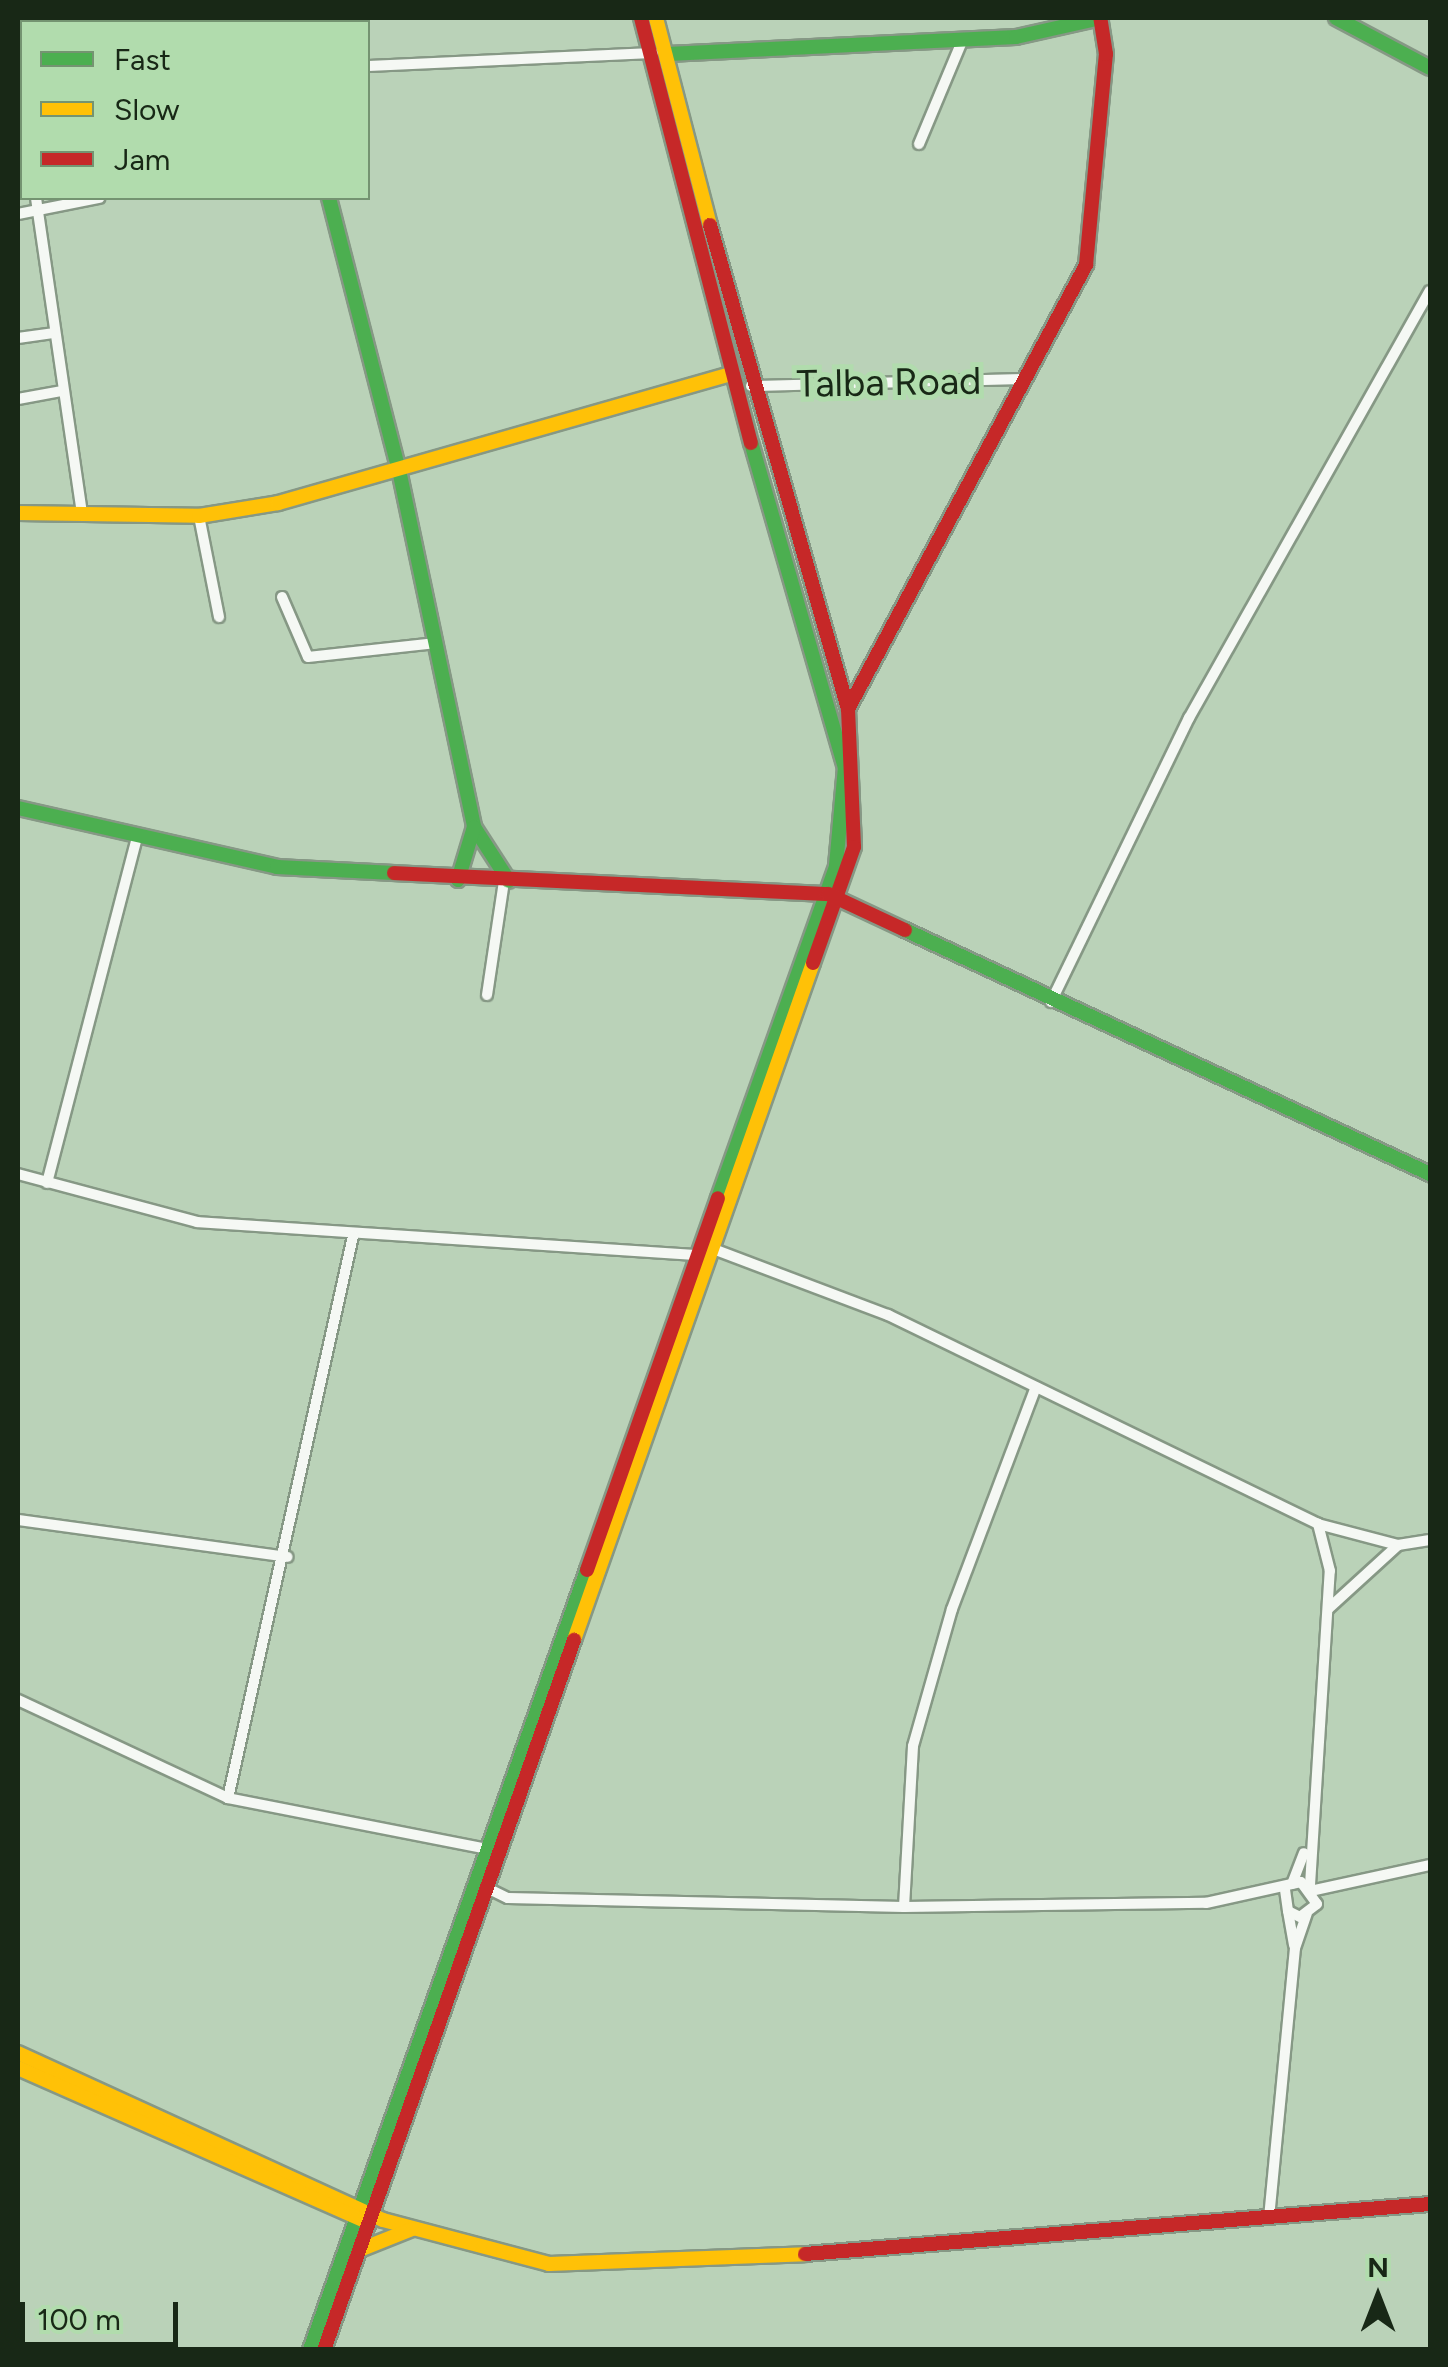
<!DOCTYPE html>
<style>
body{margin:0}
#map{position:relative;width:1448px;height:2367px;overflow:hidden;background:#bad2b8;font-family:Figtree,sans-serif}
div>[style]{position:absolute}
.roads{filter:drop-shadow(2px 0 #869885) drop-shadow(-2px 0 #869885) drop-shadow(0 2px #869885) drop-shadow(0 -2px #869885)}
.street>*{height:10px;margin:-5px;padding:0 5px;transform-origin:5px;border-radius:5px;background:#f5f8f4}
.fast>*{height:14px;margin:-7px;padding:0 7px;transform-origin:7px;border-radius:7px;background:#4caf50}
.slow>*{height:14px;margin:-7px;padding:0 7px;transform-origin:7px;border-radius:7px;background:#ffc107}
.jam>*{height:14px;margin:-7px;padding:0 7px;transform-origin:7px;border-radius:7px;background:#c62828}
span{translate:-50% -50%;white-space:nowrap;text-align:center;line-height:1.15;-webkit-text-stroke:10px #b1dcad;paint-order:stroke}
.street-label{font-size:38px;color:#182816}
.frame{position:absolute;inset:0;border:20px solid #182816;pointer-events:none}
.legend{position:absolute;left:20px;top:20px;width:350px;height:180px;box-sizing:border-box;background:#b1dcad;border:2px solid #749471;margin:0;padding:12px 18px;list-style:none;font-size:30px;color:#182816}
.legend li{display:flex;align-items:center;gap:20px;height:50px}
.legend b{width:50px;border:2px solid #749471}
.north{position:absolute;left:1328px;top:2247px;width:100px;height:100px;-webkit-text-stroke:8px #b1dcad;paint-order:stroke;rotate:0deg;font-size:28px;font-weight:700;line-height:40px;text-align:center;color:#182816}
.north::after{content:'';display:block;margin:auto;width:35px;height:45px;background:#182816;clip-path:polygon(50% 0,100% 100%,50% 72%,0 100%)}
.scale{position:absolute;left:20px;top:2302px;width:158px;height:45px;box-sizing:border-box;border:5px solid #182816;border-top:0;padding-left:12px;font-size:30px;line-height:35px;white-space:nowrap;color:#182816;-webkit-text-stroke:8px #b1dcad;paint-order:stroke}
</style>
<div id="map">
<div class="roads">
<div class="street">
<i style="left:368px;top:66px;width:285px;rotate:-2.6deg"></i>
<i style="left:18px;top:82px;width:31px;rotate:83deg"></i>
<i style="left:919px;top:144px;width:114px;rotate:-67.3deg"></i>
<i style="left:36px;top:198px;width:317px;rotate:81.7deg"></i>
<i style="left:18px;top:214px;width:83px;rotate:-11.2deg"></i>
<i style="left:18px;top:338px;width:37px;rotate:-8deg"></i>
<i style="left:751px;top:386px;width:276px;rotate:-1.5deg"></i>
<i style="left:18px;top:399px;width:45px;rotate:-10.3deg"></i>
<i style="left:199px;top:516px;width:103px;rotate:78.8deg"></i>
<i style="left:282px;top:597px;width:65px;rotate:66.6deg"></i>
<i style="left:308px;top:657px;width:129px;rotate:-6.2deg"></i>
<i style="left:487px;top:995px;width:115px;rotate:-81.5deg"></i>
<i style="left:1051px;top:1002px;width:316px;rotate:-64.1deg"></i>
<i style="left:1189px;top:718px;width:490px;rotate:-60.6deg"></i>
<i style="left:18px;top:1174px;width:185px;rotate:15deg"></i>
<i style="left:197px;top:1222px;width:498px;rotate:3.8deg"></i>
<i style="left:47px;top:1183px;width:353px;rotate:-75.4deg"></i>
<i style="left:716px;top:1250px;width:184px;rotate:20.7deg"></i>
<i style="left:888px;top:1315px;width:478px;rotate:25.9deg"></i>
<i style="left:1318px;top:1524px;width:83px;rotate:14.7deg"></i>
<i style="left:1398px;top:1545px;width:32px;rotate:-9deg"></i>
<i style="left:18px;top:1520px;width:272px;rotate:7.8deg"></i>
<i style="left:1328px;top:1609px;width:95px;rotate:-42.4deg"></i>
<i style="left:18px;top:1700px;width:232px;rotate:25deg"></i>
<i style="left:228px;top:1798px;width:264px;rotate:11.1deg"></i>
<i style="left:228px;top:1798px;width:576px;rotate:-77.46deg"></i>
<i style="left:1292px;top:1884px;width:33px;rotate:-69deg"></i>
<i style="left:1310px;top:1885px;width:315px;rotate:-86.4deg"></i>
<i style="left:1330px;top:1571px;width:49px;rotate:-104.3deg"></i>
<i style="left:485px;top:1887px;width:25px;rotate:26deg"></i>
<i style="left:508px;top:1898px;width:396px;rotate:1.3deg"></i>
<i style="left:904px;top:1907px;width:302px;rotate:-0.8deg"></i>
<i style="left:1206px;top:1903px;width:97px;rotate:-12.5deg"></i>
<i style="left:1301px;top:1882px;width:27px;rotate:54deg"></i>
<i style="left:1317px;top:1904px;width:21px;rotate:143deg"></i>
<i style="left:1300px;top:1917px;width:13px;rotate:-153deg"></i>
<i style="left:1288px;top:1911px;width:21px;rotate:-98deg"></i>
<i style="left:1315px;top:1890px;width:118px;rotate:-12.3deg"></i>
<i style="left:904px;top:1907px;width:161px;rotate:-86.8deg"></i>
<i style="left:913px;top:1746px;width:142px;rotate:-74.1deg"></i>
<i style="left:952px;top:1609px;width:237px;rotate:-69.3deg"></i>
<i style="left:1288px;top:1911px;width:35px;rotate:80deg"></i>
<i style="left:1269px;top:2218px;width:271px;rotate:-84.5deg"></i>
<i style="left:1295px;top:1948px;width:36px;rotate:-71deg"></i>
</div>
<div class="fast">
<i style="left:1336px;top:18px;width:106px;rotate:28deg"></i>
<i style="left:668px;top:54px;width:348px;rotate:-2.8deg"></i>
<i style="left:1016px;top:37px;width:87px;rotate:-12.6deg"></i>
<i style="left:329px;top:198px;width:281px;rotate:75.6deg"></i>
<i style="left:399px;top:470px;width:365px;rotate:78.1deg"></i>
<i style="left:474px;top:827px;width:64px;rotate:57.1deg"></i>
<i style="left:18px;top:808px;width:266px;rotate:12.8deg"></i>
<i style="left:277px;top:867px;width:117px;rotate:2.9deg"></i>
<i style="left:458px;top:880px;width:55px;rotate:-73.2deg"></i>
<i style="left:905px;top:930px;width:579px;rotate:24.93deg"></i>
<i style="left:718px;top:1198px;width:352px;rotate:-70.4deg"></i>
<i style="left:836px;top:866px;width:98px;rotate:-84.8deg"></i>
<i style="left:845px;top:768px;width:338px;rotate:-106.1deg"></i>
<i style="left:310px;top:2350px;width:828px;rotate:-70.45deg"></i>
</div>
<div class="slow">
<i style="left:284px;top:18px;width:4px;rotate:76deg"></i>
<i style="left:656px;top:18px;width:214px;rotate:75.4deg"></i>
<i style="left:18px;top:513px;width:181px;rotate:0.9deg"></i>
<i style="left:199px;top:516px;width:80px;rotate:-9.3deg"></i>
<i style="left:278px;top:503px;width:472px;rotate:-15.9deg"></i>
<i style="left:574px;top:1640px;width:718px;rotate:-70.56deg"></i>
<i style="left:18px;top:2053px;width:401px;rotate:24.6deg"></i>
<i style="left:383px;top:2220px;width:172px;rotate:14.8deg"></i>
<i style="left:549px;top:2264px;width:256px;rotate:-2.2deg"></i>
<i style="left:18px;top:2068px;width:377px;rotate:23.8deg"></i>
<i style="left:362px;top:2249px;width:54px;rotate:-21.8deg"></i>
</div>
<div class="jam">
<i style="left:641px;top:18px;width:439px;rotate:75.5deg"></i>
<i style="left:710px;top:225px;width:503px;rotate:74.09deg"></i>
<i style="left:848px;top:709px;width:138px;rotate:87.5deg"></i>
<i style="left:854px;top:847px;width:123px;rotate:109.5deg"></i>
<i style="left:848px;top:709px;width:504px;rotate:-61.81deg"></i>
<i style="left:1086px;top:265px;width:212px;rotate:-84.6deg"></i>
<i style="left:1106px;top:54px;width:36px;rotate:-99deg"></i>
<i style="left:394px;top:873px;width:435px;rotate:2.8deg"></i>
<i style="left:828px;top:894px;width:85px;rotate:25.1deg"></i>
<i style="left:587px;top:1570px;width:394px;rotate:-70.6deg"></i>
<i style="left:805px;top:2254px;width:627px;rotate:-4.57deg"></i>
<i style="left:324px;top:2350px;width:753px;rotate:-70.6deg"></i>
</div>
</div>
<div class="street-label">
<span style="left:889px;top:383px;rotate:-1deg">Talba Road</span>
</div>
<div class="frame"></div>
<ul class="legend">
<li><b style="height:12px;background:#4caf50"></b>Fast</li>
<li><b style="height:12px;background:#ffc107"></b>Slow</li>
<li><b style="height:12px;background:#c62828"></b>Jam</li>
</ul>
<div class="north">N</div>
<div class="scale">100 m</div>
</div>
